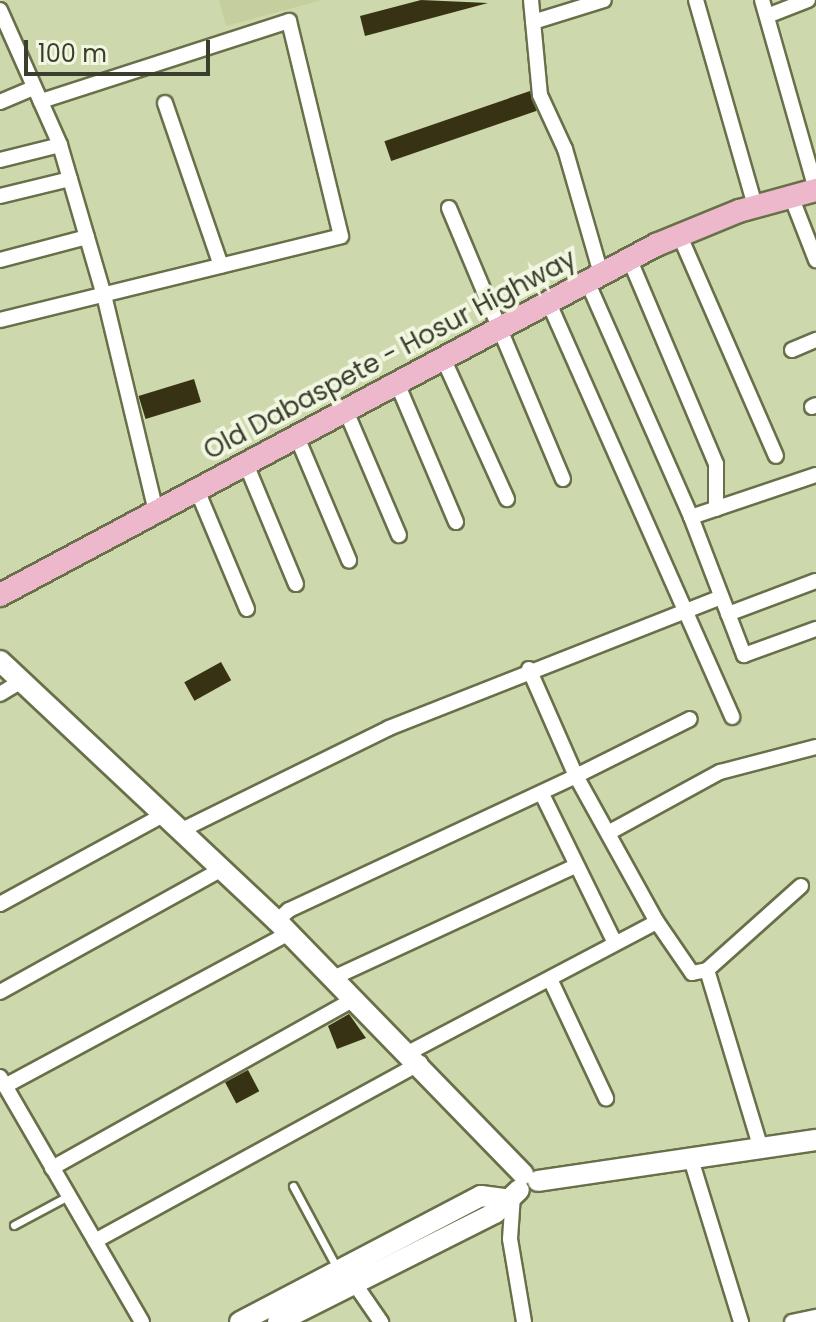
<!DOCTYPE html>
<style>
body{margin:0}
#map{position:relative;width:816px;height:1322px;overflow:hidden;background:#ced8ad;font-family:Poppins,sans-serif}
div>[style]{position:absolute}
.built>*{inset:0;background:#c4cf9d}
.building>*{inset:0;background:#383215;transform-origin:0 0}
.roads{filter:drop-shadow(2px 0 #687049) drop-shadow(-2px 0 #687049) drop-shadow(0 2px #687049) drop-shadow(0 -2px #687049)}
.lane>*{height:7px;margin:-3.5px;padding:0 3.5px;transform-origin:3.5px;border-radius:3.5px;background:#fff}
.street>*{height:14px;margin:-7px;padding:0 7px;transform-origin:7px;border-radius:7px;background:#fff}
.secondary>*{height:20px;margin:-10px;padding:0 10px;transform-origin:10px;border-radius:10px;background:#fff}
.primary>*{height:22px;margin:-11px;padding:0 11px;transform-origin:11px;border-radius:11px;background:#edb8cb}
span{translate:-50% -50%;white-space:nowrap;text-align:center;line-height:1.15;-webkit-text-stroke:8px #f1f6e0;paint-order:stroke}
.street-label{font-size:26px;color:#3a3e2d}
.scale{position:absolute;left:24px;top:40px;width:186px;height:36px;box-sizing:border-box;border:4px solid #3a3e2d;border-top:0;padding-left:10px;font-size:24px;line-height:28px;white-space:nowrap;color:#3a3e2d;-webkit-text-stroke:6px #f1f6e0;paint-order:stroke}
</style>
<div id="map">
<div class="built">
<i style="clip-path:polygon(219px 0,322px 0,226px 26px)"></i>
</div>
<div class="building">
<i style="clip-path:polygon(421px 0,488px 3px,365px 36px,360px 16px)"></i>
<i style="left:530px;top:91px;width:21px;height:154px;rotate:71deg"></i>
<i style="left:194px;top:379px;width:24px;height:58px;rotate:73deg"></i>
<i style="left:221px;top:662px;width:21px;height:42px;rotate:61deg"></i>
<i style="clip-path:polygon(349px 1014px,366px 1038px,337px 1049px,328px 1026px)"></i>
<i style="left:248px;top:1070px;width:24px;height:26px;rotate:62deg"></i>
</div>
<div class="roads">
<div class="lane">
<i style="left:293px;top:1186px;width:93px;rotate:61.8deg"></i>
<i style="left:14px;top:1225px;width:61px;rotate:-28.2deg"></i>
</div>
<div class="street">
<i style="left:531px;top:0;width:95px;rotate:84.6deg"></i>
<i style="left:540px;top:95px;width:60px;rotate:65.2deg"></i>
<i style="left:565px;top:149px;width:130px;rotate:73.9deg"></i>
<i style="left:696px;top:0;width:214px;rotate:74deg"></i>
<i style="left:762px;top:0;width:198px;rotate:74.1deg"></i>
<i style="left:0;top:10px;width:148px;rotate:66deg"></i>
<i style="left:60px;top:145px;width:156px;rotate:73.7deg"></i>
<i style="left:104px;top:295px;width:223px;rotate:76.5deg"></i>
<i style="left:767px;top:16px;width:44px;rotate:-21.3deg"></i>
<i style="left:533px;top:22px;width:74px;rotate:-17.2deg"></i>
<i style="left:0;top:102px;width:36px;rotate:-23deg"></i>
<i style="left:165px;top:103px;width:172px;rotate:71deg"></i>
<i style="left:0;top:160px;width:62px;rotate:-14deg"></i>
<i style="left:0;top:196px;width:72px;rotate:-13.7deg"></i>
<i style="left:791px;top:196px;width:69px;rotate:68.7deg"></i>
<i style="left:449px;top:208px;width:294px;rotate:67.2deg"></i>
<i style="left:679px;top:234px;width:242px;rotate:66.4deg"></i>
<i style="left:629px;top:258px;width:224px;rotate:67.1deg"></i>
<i style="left:716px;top:464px;width:45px;rotate:90deg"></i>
<i style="left:0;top:260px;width:90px;rotate:-14.8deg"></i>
<i style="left:587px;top:281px;width:258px;rotate:66.2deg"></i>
<i style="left:691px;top:517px;width:148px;rotate:69deg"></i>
<i style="left:744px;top:655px;width:77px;rotate:-19.9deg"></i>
<i style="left:548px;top:301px;width:455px;rotate:66.1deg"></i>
<i style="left:0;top:320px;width:351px;rotate:-13.8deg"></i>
<i style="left:341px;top:236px;width:221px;rotate:-103.6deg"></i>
<i style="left:289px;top:21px;width:261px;rotate:162.1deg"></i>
<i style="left:792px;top:350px;width:26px;rotate:-23deg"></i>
<i style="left:443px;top:358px;width:155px;rotate:65.6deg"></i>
<i style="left:397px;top:383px;width:151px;rotate:67deg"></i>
<i style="left:812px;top:407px;width:4px;rotate:-27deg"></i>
<i style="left:346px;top:411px;width:135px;rotate:66.9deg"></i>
<i style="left:297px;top:437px;width:134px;rotate:67.1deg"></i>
<i style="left:246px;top:464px;width:130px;rotate:67.4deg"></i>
<i style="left:197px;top:490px;width:129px;rotate:67.2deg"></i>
<i style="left:691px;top:517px;width:132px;rotate:-18.6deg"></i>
<i style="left:728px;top:614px;width:94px;rotate:-20.6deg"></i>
<i style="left:529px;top:669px;width:117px;rotate:66.3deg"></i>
<i style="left:576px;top:776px;width:127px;rotate:-26.6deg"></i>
<i style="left:0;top:694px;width:26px;rotate:-31deg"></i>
<i style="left:542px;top:794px;width:164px;rotate:63.9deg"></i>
<i style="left:180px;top:831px;width:233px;rotate:-26.2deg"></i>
<i style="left:389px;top:728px;width:357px;rotate:-21.5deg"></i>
<i style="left:608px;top:833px;width:128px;rotate:-28.6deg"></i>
<i style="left:720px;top:772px;width:99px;rotate:-14.6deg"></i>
<i style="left:0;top:904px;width:186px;rotate:-28.6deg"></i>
<i style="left:277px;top:921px;width:16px;rotate:-43deg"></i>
<i style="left:289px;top:910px;width:317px;rotate:-25deg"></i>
<i style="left:576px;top:776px;width:167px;rotate:61deg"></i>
<i style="left:657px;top:922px;width:62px;rotate:55.5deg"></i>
<i style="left:692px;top:973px;width:15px;rotate:-11deg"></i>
<i style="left:707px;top:970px;width:126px;rotate:-41.8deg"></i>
<i style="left:707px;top:970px;width:184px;rotate:73.2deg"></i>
<i style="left:333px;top:978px;width:267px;rotate:-24.8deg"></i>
<i style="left:550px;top:979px;width:132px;rotate:64.8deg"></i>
<i style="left:0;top:992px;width:252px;rotate:-29deg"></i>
<i style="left:410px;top:1052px;width:279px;rotate:-27.8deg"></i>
<i style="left:0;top:1077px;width:283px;rotate:59.9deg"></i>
<i style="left:5px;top:1086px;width:323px;rotate:-28.3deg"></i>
<i style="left:690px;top:1156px;width:174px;rotate:72.9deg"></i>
<i style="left:52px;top:1168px;width:347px;rotate:-29.2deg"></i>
<i style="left:513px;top:1195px;width:44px;rotate:93.9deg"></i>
<i style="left:510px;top:1239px;width:84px;rotate:80.4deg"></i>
<i style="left:95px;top:1241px;width:371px;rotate:-28.7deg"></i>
<i style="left:350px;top:1277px;width:55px;rotate:55.4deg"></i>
<i style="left:792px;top:1322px;width:25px;rotate:-12deg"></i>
</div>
<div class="secondary">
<i style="left:0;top:661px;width:380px;rotate:43.2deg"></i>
<i style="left:277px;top:921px;width:353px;rotate:45.8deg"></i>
<i style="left:538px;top:1181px;width:281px;rotate:-8.4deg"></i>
<i style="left:240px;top:1322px;width:272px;rotate:-27.6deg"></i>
<i style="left:481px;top:1196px;width:23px;rotate:7deg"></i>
<i style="left:278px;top:1322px;width:243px;rotate:-26.7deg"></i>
<i style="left:495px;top:1213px;width:33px;rotate:-44deg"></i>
</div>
<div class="primary">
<i style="left:0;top:595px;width:744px;rotate:-28.08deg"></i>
<i style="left:656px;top:245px;width:90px;rotate:-22.3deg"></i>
<i style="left:739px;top:211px;width:80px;rotate:-15.3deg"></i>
</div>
</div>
<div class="street-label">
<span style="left:390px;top:355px;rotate:-28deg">Old Dabaspete - Hosur Highway</span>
</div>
<div class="scale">100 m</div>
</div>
